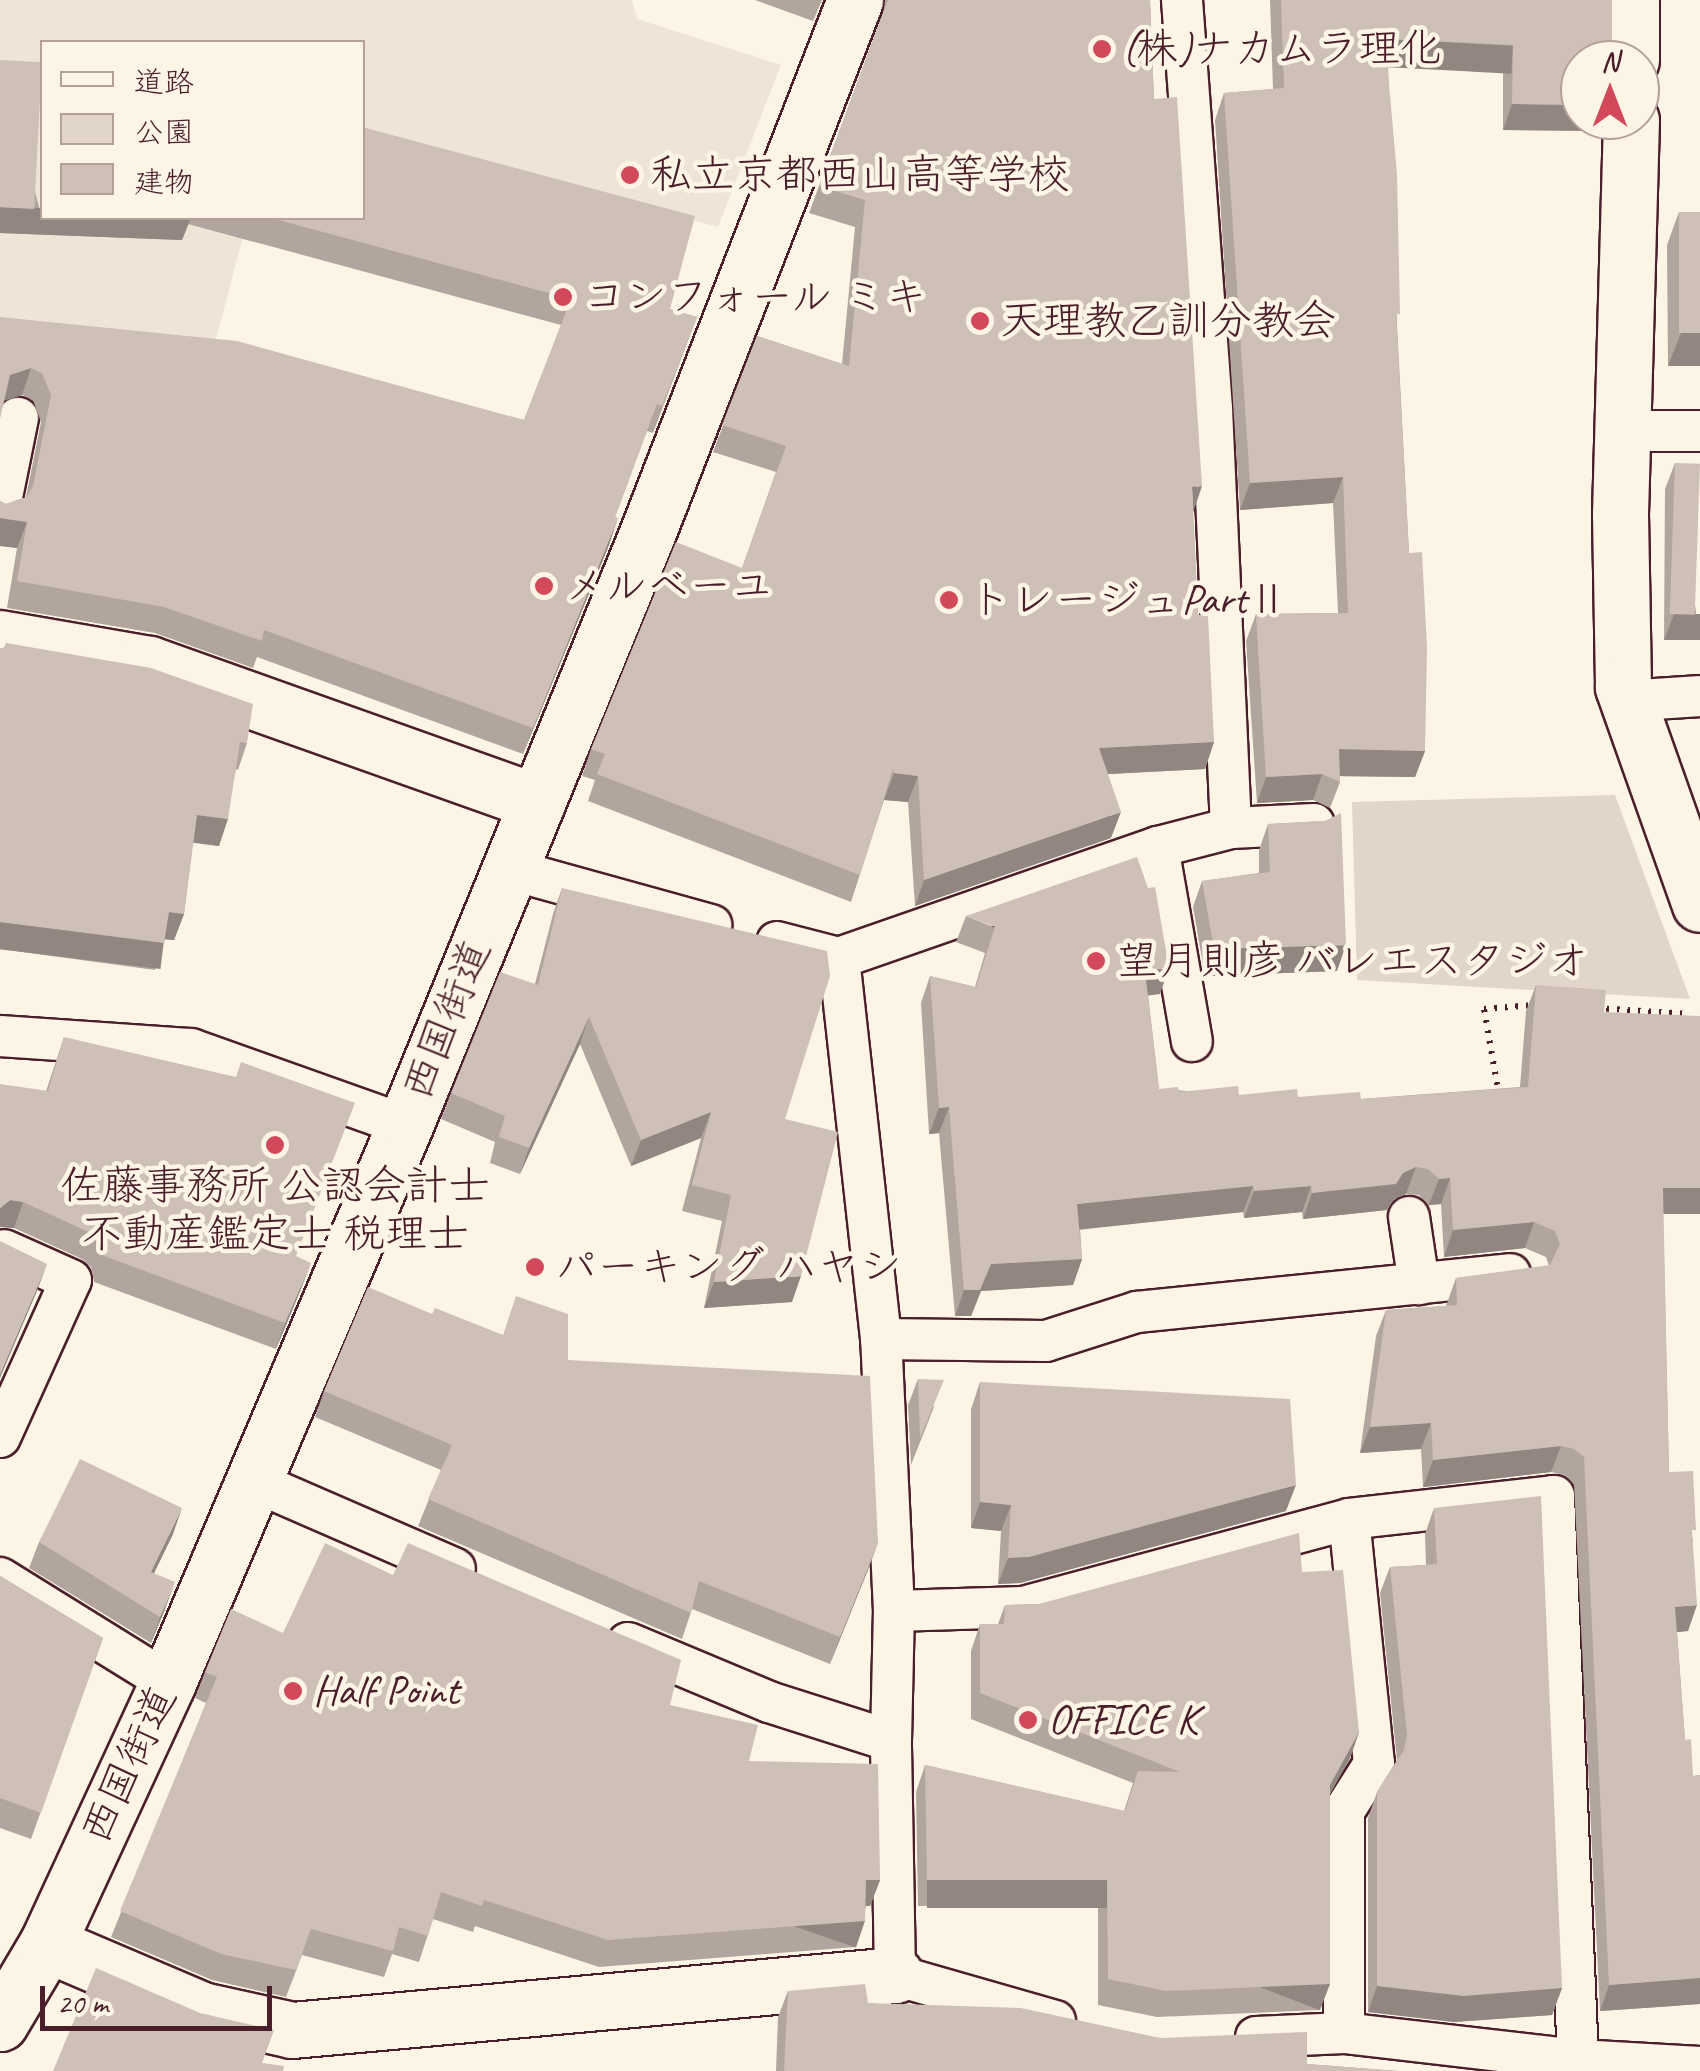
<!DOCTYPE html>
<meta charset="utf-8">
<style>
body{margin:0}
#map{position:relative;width:1700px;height:2071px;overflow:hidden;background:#fcf5e5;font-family:Caveat,"Klee One",sans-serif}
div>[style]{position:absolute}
.built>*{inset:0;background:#eee5d7}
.green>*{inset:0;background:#e2d5ca}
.path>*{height:6px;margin-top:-3px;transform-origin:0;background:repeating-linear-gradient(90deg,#4a1f2b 0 2.5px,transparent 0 10.5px)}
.roads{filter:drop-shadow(2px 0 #4a1f2b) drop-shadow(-2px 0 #4a1f2b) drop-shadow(0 2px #4a1f2b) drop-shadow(0 -2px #4a1f2b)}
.lane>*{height:40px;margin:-20px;padding:0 20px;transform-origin:20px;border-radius:20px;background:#fcf5e5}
.street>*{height:55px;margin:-27.5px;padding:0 27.5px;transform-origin:27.5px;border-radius:27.5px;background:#fcf5e5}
.wall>*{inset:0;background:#b2a59d}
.shaded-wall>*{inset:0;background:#918680;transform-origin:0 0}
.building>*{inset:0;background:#cfc0b7;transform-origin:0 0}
.dots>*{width:28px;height:28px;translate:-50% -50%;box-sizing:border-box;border:5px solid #fcf5e5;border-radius:50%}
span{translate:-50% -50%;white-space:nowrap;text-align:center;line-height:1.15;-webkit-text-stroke:9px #fcf5e5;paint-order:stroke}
.poi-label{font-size:42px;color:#4a1f2b}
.left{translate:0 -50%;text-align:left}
.street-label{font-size:42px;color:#4a1f2b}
.legend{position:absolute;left:40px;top:40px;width:325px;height:180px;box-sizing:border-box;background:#fcf5e5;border:2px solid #b59f9b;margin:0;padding:12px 18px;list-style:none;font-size:30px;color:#4a1f2b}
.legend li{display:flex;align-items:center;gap:20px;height:50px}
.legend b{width:50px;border:2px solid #b59f9b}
.north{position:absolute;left:1560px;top:40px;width:100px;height:100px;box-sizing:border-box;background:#fcf5e5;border:2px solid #b59f9b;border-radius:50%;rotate:0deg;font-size:28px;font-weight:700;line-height:40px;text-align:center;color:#4a1f2b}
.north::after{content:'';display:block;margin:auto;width:35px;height:45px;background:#d1495b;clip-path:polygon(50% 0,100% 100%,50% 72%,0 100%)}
.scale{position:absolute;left:40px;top:1986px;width:232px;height:45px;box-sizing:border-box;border:5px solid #4a1f2b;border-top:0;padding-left:12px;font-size:30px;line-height:35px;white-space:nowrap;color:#4a1f2b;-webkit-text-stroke:8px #fcf5e5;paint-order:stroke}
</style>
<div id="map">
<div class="built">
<i style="clip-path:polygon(0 0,632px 0,637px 19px,781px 65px,718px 227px,363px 132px,362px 42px,42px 42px,42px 218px,248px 218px,212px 354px,0 320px)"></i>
</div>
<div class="green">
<i style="clip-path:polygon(1615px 795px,1690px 999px,1357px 980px,1352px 802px)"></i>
</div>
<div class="path">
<i style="left:1596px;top:1008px;width:94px;rotate:3.7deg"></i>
<i style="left:1499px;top:1095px;width:87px;rotate:-99.9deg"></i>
<i style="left:1484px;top:1009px;width:50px;rotate:-4.6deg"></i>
</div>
<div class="roads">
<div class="lane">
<i style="left:1182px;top:0;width:410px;rotate:85.8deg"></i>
<i style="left:1212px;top:409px;width:419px;rotate:87.4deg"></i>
<i style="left:1623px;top:431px;width:77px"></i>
<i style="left:0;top:507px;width:91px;rotate:-78.6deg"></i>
<i style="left:1625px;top:701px;width:75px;rotate:-3.8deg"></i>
<i style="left:1158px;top:847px;width:197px;rotate:80.1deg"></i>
<i style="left:509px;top:869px;width:210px;rotate:15.5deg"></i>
<i style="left:777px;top:942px;width:64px;rotate:14.5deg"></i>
<i style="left:839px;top:958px;width:338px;rotate:-19.2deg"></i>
<i style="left:1158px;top:847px;width:75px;rotate:-14.6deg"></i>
<i style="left:1231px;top:828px;width:83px;rotate:-2.8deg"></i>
<i style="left:839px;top:958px;width:383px;rotate:83.7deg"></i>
<i style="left:0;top:1036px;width:191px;rotate:3.9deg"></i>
<i style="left:191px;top:1049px;width:227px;rotate:19.6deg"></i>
<i style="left:1409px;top:1217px;width:68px;rotate:81.5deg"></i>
<i style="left:0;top:1437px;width:172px;rotate:-65.7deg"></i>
<i style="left:71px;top:1280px;width:73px;rotate:-155.9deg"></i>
<i style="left:253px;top:1481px;width:220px;rotate:23.5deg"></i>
<i style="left:0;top:1578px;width:198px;rotate:31.8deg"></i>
<i style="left:894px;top:1611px;width:129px;rotate:-1.8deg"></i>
<i style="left:1023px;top:1607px;width:338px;rotate:-15.1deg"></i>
<i style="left:1349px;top:1519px;width:206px;rotate:-6.4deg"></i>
<i style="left:1554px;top:1496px;width:565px;rotate:87.56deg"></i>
<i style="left:628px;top:1643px;width:153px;rotate:22.7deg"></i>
<i style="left:769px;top:1702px;width:128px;rotate:17.7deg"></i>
<i style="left:1055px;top:2021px;width:166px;rotate:-164deg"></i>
<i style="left:895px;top:1975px;width:234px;rotate:-91deg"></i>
<i style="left:891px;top:1741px;width:130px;rotate:-88.7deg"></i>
<i style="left:894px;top:1611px;width:272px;rotate:-92.7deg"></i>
<i style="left:881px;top:1339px;width:165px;rotate:0.7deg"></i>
<i style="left:1046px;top:1341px;width:96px;rotate:-17.7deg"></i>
<i style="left:1137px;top:1312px;width:375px;rotate:-5.8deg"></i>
<i style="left:1344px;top:2033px;width:222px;rotate:-90deg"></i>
<i style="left:1344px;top:1811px;width:56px;rotate:-57.4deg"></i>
<i style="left:1374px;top:1764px;width:246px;rotate:-95.8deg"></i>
<i style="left:1256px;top:2037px;width:88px;rotate:-2.6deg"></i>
<i style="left:1344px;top:2033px;width:236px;rotate:6.6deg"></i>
<i style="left:1578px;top:2060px;width:122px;rotate:3.3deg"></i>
</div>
<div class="street">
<i style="left:1631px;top:0;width:60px;rotate:90deg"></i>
<i style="left:1631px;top:120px;width:394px;rotate:91.6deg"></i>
<i style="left:1620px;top:514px;width:173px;rotate:89deg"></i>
<i style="left:1623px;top:687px;width:230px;rotate:70.5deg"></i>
<i style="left:0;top:638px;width:151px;rotate:9.9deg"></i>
<i style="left:149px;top:664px;width:412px;rotate:19.6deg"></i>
<i style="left:47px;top:1944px;width:168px;rotate:23.1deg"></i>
<i style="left:202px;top:2010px;width:92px;rotate:12.5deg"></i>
<i style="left:292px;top:2030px;width:606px;rotate:-5.21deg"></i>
<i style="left:0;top:2023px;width:92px;rotate:-59.3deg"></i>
<i style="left:47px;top:1944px;width:289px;rotate:-65.2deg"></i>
<i style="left:168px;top:1682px;width:605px;rotate:-66.95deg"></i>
<i style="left:405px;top:1125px;width:639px;rotate:-67.73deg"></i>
<i style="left:647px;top:534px;width:573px;rotate:-68.72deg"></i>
</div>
</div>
<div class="wall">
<i style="clip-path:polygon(755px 0,822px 0,813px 21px)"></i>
<i style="clip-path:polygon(885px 0,1150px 0,1154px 99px,1193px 512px,1198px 615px,1214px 742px,1205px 769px,1108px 774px,1111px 838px,915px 906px,908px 802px,884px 800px,851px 902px,588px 801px,595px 780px,582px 776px,591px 749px,742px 568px,776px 472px,713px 452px,757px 336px,842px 364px,855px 227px,809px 213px,884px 10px)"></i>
<i style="clip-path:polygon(1270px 0,1612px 0,1580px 120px,1604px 120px,1599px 131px,1503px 130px,1503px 72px,1388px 66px,1397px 325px,1409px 553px,1425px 751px,1415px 777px,1340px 776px,1340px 782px,1330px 808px,1313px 800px,1257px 803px,1246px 641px,1256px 614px,1338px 613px,1333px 503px,1240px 510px,1215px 120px,1224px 93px,1273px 89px)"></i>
<i style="clip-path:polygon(0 60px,42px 218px,362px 218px,697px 317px,653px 433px,647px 431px,615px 517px,609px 545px,523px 754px,257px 657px,253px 668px,155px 633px,7px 608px,17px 548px,0 546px,0 501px,6px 504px,26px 497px,41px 422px,33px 400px,22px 395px,4px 400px,0 317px,524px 420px,561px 325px,188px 224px,182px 240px,0 233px)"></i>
<i style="clip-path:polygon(1679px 212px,1700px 366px,1668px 366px,1667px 245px)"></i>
<i style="clip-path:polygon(1675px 463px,1700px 640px,1664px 640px,1665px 489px)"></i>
<i style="clip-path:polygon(6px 643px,247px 743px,238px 770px,236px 769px,219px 846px,193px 842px,184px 914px,174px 940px,165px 939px,155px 970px,0 949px,0 648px,4px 648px)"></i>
<i style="clip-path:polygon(1325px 821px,1337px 971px,1205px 976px,1193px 907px,1202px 881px,1259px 873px,1259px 850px,1268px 824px)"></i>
<i style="clip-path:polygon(562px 888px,785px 1119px,792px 1302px,704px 1308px,722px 1221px,682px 1211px,701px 1138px,631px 1166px,580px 1044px,520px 1174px,490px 1163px,495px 1142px,441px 1119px,451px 1093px,535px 984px,553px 914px)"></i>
<i style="clip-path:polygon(966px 916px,1160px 994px,1148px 995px,1159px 1089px,1239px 1095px,1361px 1099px,1520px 1087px,1526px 1011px,1536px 985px,1604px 1012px,1700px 1214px,1663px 1214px,1669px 1472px,1693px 1540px,1688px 1631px,1677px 1632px,1685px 1740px,1693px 1776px,1700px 1775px,1700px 2004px,1600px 2011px,1574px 1484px,1565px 1475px,1551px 1472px,1423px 1487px,1421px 1449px,1360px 1453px,1376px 1336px,1386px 1310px,1446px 1306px,1456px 1278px,1549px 1266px,1546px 1257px,1525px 1248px,1444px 1257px,1441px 1204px,1429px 1205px,1419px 1195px,1406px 1194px,1394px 1199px,1387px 1210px,1303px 1219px,1302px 1212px,1244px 1218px,1243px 1212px,1080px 1229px,1082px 1259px,1073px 1285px,981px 1291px,971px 1316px,955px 1316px,939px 1133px,929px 1134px,921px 1003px,930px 976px,975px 987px,985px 953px,956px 942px)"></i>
<i style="clip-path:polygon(64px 1037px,296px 1256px,301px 1289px,276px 1349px,94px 1282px,91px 1267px,82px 1259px,14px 1228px,1px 1227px)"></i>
<i style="clip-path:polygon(432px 1314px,502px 1335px,568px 1360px,878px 1543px,830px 1664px,692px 1609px,682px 1639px,418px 1526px,441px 1470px,315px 1417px,324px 1391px)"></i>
<i style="clip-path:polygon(918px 1379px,934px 1407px,911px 1465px,908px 1405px)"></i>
<i style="clip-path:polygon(980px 1382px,1286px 1511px,1020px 1583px,998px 1584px,1001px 1531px,971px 1528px,971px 1409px)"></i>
<i style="clip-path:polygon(1434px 1508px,1562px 1988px,1552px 2015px,1454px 2022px,1368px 2012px,1368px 1818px,1377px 1792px,1397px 1760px,1380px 1593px,1390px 1567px,1426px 1565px,1425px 1534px)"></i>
<i style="clip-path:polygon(173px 1534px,154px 1573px,165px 1609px,151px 1643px,29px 1568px,39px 1542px)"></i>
<i style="clip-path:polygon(1302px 1572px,1359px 1732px,1350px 1758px,1330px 1794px,1320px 2010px,1157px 2017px,1098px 2005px,1098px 1906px,918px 1906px,916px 1792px,925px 1765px,1124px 1811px,1133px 1783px,971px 1719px,971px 1651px,980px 1624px,998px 1624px,1005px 1605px,1039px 1604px)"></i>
<i style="clip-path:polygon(0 1576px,103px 1638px,31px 1839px,0 1828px)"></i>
<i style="clip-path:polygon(283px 1633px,670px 1705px,749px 1761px,880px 1880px,870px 1906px,866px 1906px,856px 1947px,599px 1967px,475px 1926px,473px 1932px,433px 1919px,419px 1962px,392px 1954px,384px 1977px,302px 1955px,286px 1997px,212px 1980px,111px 1937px,206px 1703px,195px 1698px,205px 1672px)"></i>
<i style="clip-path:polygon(788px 1991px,868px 2003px,1160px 2038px,1307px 2064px,1398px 2071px,776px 2071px,778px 2017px)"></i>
</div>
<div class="shaded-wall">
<i style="left:1385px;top:39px;width:128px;height:28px;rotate:3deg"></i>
<i style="clip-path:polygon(1512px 104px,1580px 105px,1580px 120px,1604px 120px,1599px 131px,1503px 130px)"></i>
<i style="clip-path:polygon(0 207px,42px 208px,42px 218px,191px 218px,182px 240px,0 233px)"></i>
<i style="clip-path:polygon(1681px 333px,1700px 333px,1700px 366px,1668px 366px)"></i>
<i style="clip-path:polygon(31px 368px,22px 395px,1px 402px,10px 375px)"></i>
<i style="clip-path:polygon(1343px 477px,1333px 503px,1240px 510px,1250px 483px)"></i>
<i style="clip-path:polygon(1202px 486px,1193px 513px,1192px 487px)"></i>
<i style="clip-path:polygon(0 518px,27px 522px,17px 548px,0 546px)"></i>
<i style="clip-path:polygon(618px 518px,609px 545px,523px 754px,533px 728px)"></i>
<i style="clip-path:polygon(1674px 614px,1700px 614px,1700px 640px,1664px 640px)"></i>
<i style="clip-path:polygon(1214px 742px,1205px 769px,1089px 775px,1099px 748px)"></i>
<i style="clip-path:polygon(1339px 749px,1425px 751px,1415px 777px,1329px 776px)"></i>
<i style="clip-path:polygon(894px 773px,918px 776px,908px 802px,884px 800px)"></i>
<i style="clip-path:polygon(1322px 774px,1313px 800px,1257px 803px,1266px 777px)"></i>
<i style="clip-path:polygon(1121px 812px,1111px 838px,915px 906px,924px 880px)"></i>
<i style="clip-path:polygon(197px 815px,228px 819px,219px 846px,187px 842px)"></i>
<i style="clip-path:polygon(169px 912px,184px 914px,174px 940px,159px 939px)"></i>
<i style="left:0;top:922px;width:165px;height:27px;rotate:7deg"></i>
<i style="clip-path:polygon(1346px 945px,1337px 971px,1205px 976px,1214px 949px)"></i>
<i style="clip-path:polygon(1169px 968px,1160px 994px,1136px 997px,1145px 971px)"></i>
<i style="clip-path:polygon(589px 1017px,580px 1044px,520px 1174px,529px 1148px)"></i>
<i style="clip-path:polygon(949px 1107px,939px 1133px,929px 1134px,939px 1108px)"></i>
<i style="clip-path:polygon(711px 1112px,701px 1138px,631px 1166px,641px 1140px)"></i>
<i style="clip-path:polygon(1416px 1167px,1406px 1194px,1394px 1199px,1387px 1210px,1303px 1219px,1312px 1193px,1403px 1173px)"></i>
<i style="clip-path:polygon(1450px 1178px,1441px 1204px,1429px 1205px,1439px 1179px)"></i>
<i style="clip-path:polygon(1253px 1186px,1243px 1212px,1068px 1231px,1077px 1204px)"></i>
<i style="clip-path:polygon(1311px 1186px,1302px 1212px,1244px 1218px,1254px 1191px)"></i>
<i style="clip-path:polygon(1663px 1188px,1700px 1188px,1700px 1214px,1653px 1214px)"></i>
<i style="clip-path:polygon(10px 1200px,23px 1202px,14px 1228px,0 1227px,0 1208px)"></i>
<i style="clip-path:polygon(1534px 1222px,1525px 1248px,1444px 1257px,1453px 1230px)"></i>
<i style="clip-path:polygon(1082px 1259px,1073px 1285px,981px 1291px,971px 1316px,955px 1316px,964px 1290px,991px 1264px)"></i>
<i style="clip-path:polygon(311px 1263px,301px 1289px,276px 1349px,285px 1323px)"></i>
<i style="clip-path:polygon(47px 1264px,37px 1291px,0 1378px,0 1374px)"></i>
<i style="clip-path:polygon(801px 1276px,792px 1302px,704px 1308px,714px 1282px)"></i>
<i style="clip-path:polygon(1431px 1423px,1421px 1449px,1360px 1453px,1370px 1427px)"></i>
<i style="clip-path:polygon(1561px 1446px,1551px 1472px,1423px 1487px,1433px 1460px)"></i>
<i style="clip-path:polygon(1296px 1485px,1286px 1511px,1020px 1583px,998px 1584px,1008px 1558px)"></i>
<i style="clip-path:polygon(980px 1502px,1011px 1505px,1001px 1531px,971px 1528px)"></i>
<i style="clip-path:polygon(182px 1508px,173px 1534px,142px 1598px,151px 1572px)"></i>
<i style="clip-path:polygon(878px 1543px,868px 1570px,830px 1664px,840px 1637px)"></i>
<i style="clip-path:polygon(175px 1582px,165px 1609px,151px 1643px,160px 1617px)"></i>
<i style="clip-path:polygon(1697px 1605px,1688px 1631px,1666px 1633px,1675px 1607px)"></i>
<i style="clip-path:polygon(1359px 1732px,1350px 1758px,1320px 1811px,1330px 1785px)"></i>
<i style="clip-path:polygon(866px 1880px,880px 1880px,870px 1906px,856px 1906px)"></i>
<i style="left:927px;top:1880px;width:180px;height:28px"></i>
<i style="left:865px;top:1921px;width:28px;height:258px;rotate:109deg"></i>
<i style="clip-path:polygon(1700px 1978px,1700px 2004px,1600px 2011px,1609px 1985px)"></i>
<i style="left:1330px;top:1984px;width:28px;height:164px;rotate:111deg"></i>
<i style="clip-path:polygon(1377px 1986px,1562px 1988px,1552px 2015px,1454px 2022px,1368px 2012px)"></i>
</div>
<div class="building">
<i style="clip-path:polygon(888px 0,1150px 0,1154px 99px,1177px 97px,1202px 486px,1192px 487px,1198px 615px,1208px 615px,1214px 742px,1099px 748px,1121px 812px,924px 880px,918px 776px,894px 773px,893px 769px,860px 875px,597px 774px,605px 754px,591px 749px,676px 542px,742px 568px,786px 446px,722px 425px,757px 336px,849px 366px,865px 200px,819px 186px)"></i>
<i style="clip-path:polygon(1281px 0,1612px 0,1612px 60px,1580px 60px,1580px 105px,1512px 104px,1513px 45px,1385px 39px,1397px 174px,1400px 314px,1396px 314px,1409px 553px,1422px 552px,1427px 648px,1425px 751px,1339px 749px,1340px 782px,1322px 774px,1266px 777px,1256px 614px,1348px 613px,1343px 477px,1250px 483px,1224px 93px,1284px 88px)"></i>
<i style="left:0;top:60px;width:42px;height:147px;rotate:3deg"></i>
<i style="clip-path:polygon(362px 127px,695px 216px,670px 309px,697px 317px,662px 406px,657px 404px,615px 517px,618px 518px,533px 728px,264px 630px,262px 641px,164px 607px,17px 581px,27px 522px,0 518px,0 501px,6px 504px,27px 497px,33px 486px,51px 395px,42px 373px,31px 368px,10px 375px,0 419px,0 317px,237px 341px,524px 420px,571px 299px,271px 218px,362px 218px)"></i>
<i style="left:1679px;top:212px;width:21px;height:121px"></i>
<i style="left:1675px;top:463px;width:25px;height:151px;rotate:2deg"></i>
<i style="clip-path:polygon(6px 643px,151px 668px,253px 704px,247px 743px,240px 742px,228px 819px,197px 815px,184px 914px,169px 912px,164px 943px,0 922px,0 648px,5px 648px)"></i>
<i style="clip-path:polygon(1341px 813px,1346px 945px,1214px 949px,1202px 881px,1270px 872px,1268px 824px,1325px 821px)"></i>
<i style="clip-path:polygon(1137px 857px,1148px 888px,1155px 887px,1169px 968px,1145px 971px,1159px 1089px,1178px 1087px,1179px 1092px,1238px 1086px,1239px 1095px,1297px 1089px,1298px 1097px,1360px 1092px,1361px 1099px,1528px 1087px,1536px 985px,1606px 990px,1604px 1012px,1700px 1016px,1700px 1188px,1663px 1188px,1669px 1472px,1693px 1471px,1696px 1530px,1692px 1530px,1697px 1605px,1675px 1607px,1685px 1740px,1691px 1739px,1693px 1776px,1700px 1775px,1700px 1978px,1609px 1985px,1584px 1457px,1574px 1449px,1561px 1446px,1433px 1460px,1431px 1423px,1370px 1427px,1386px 1310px,1457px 1305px,1456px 1278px,1550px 1265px,1560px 1244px,1555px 1231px,1534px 1222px,1453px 1230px,1450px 1178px,1439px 1179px,1428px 1169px,1416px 1167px,1403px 1173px,1396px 1184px,1312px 1193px,1311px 1186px,1254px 1191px,1253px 1186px,1077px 1204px,1082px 1259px,991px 1264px,980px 1290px,964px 1290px,949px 1107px,939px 1108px,930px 976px,976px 987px,995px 927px,966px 916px)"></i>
<i style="clip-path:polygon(562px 888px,827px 951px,830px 976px,785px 1119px,838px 1132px,801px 1276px,714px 1282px,731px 1195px,692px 1185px,711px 1112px,641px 1140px,589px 1017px,529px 1148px,499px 1137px,505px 1116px,451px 1093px,500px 972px,538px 985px)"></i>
<i style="clip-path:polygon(64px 1037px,236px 1077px,241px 1062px,355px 1103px,296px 1256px,311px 1263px,285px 1323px,104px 1256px,100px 1241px,91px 1233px,23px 1202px,10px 1200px,0 1208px,0 1084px,48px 1091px)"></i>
<i style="clip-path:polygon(0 1241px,47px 1264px,0 1374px)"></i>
<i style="clip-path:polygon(368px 1287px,432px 1314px,435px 1308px,503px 1335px,516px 1296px,568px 1314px,568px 1360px,870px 1376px,878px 1543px,840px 1637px,699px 1581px,691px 1613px,428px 1499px,452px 1445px,324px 1391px)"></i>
<i style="clip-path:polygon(918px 1379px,944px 1380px,920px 1438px)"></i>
<i style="clip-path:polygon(980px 1382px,1290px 1399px,1296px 1485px,1029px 1557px,1008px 1558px,1011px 1505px,980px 1502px)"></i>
<i style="clip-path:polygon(80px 1459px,182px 1508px,151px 1572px,175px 1582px,160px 1617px,39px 1542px)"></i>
<i style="clip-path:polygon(1541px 1496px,1562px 1988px,1464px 1996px,1377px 1986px,1377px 1792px,1404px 1750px,1407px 1735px,1390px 1567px,1437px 1564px,1434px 1508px)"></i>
<i style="clip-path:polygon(1299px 1533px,1302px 1572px,1343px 1570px,1359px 1732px,1330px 1785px,1330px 1984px,1166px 1991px,1108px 1979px,1107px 1880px,927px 1880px,925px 1765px,1125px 1811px,1138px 1771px,1180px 1772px,980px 1693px,980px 1624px,1004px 1624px,1005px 1605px,1039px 1604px)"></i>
<i style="clip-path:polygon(325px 1543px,393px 1575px,408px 1543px,681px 1660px,670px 1705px,758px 1725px,749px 1761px,878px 1764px,880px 1880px,866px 1880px,865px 1921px,608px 1940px,484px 1900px,482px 1906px,441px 1892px,428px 1936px,399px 1927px,393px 1951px,311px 1929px,296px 1970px,221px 1954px,120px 1911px,217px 1677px,205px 1672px,231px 1609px,283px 1633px)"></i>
<i style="clip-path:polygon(0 1576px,103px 1638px,41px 1813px,0 1798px)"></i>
<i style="clip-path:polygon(96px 1968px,200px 2013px,274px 2030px,262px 2063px,284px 2066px,283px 2071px,53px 2071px)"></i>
<i style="clip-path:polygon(865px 1984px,868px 2003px,1021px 2008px,1160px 2038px,1307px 2032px,1307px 2064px,1398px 2071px,784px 2071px,788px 1991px)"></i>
</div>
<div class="dots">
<i style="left:1102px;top:49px;background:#d1495b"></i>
<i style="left:630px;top:175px;background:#d1495b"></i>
<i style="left:563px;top:297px;background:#d1495b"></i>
<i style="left:980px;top:321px;background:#d1495b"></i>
<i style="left:544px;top:586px;background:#d1495b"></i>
<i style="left:949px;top:600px;background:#d1495b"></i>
<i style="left:1096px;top:961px;background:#d1495b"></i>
<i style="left:275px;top:1145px;background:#d1495b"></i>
<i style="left:535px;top:1267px;background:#d1495b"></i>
<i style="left:293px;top:1691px;background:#d1495b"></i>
<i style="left:1028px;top:1720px;background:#d1495b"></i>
</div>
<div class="poi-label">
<span class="left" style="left:1122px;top:49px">(株)ナカムラ理化</span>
<span class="left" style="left:650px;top:175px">私立京都西山高等学校</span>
<span class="left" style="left:583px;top:297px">コンフォール ミキ</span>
<span class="left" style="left:1000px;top:321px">天理教乙訓分教会</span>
<span class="left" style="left:564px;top:586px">メルベーユ</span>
<span class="left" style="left:969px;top:600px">トレージュPartⅡ</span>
<span class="left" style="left:1116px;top:961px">望月則彦 バレエスタジオ</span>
<span style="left:275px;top:1210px">佐藤事務所 公認会計士<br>不動産鑑定士 税理士</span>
<span class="left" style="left:555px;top:1267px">パーキング ハヤシ</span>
<span class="left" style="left:313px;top:1691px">Half Point</span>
<span class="left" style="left:1048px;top:1720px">OFFICE K</span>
</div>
<div class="street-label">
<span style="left:447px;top:1020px;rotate:-68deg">西国街道</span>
<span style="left:129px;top:1765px;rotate:-65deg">西国街道</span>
</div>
<ul class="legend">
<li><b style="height:12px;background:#fcf5e5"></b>道路</li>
<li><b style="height:28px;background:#e2d5ca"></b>公園</li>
<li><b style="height:28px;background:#cfc0b7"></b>建物</li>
</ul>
<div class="north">N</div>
<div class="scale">20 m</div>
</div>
